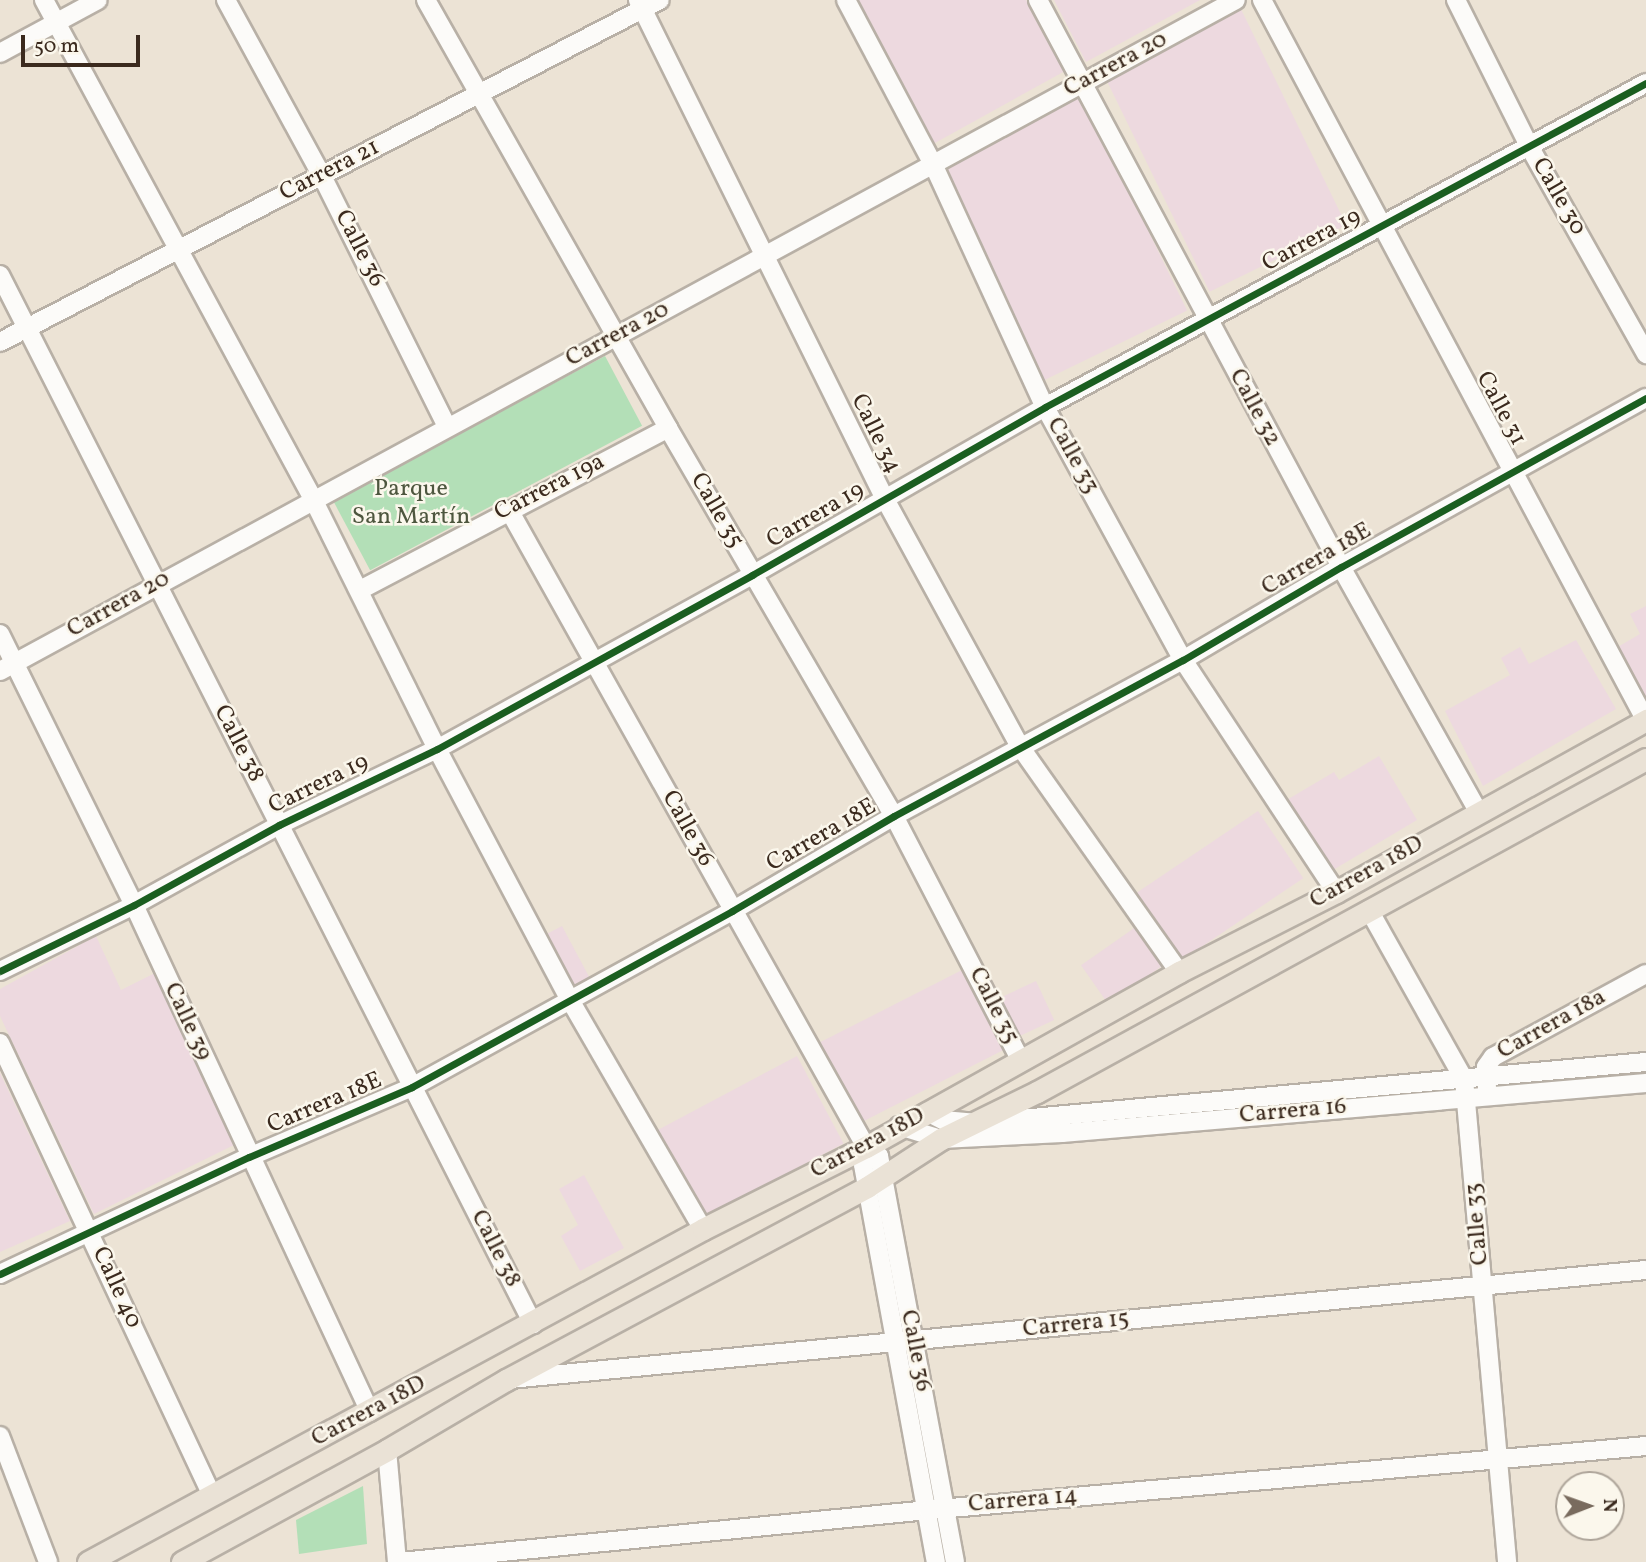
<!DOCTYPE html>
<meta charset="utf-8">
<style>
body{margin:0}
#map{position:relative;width:1646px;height:1562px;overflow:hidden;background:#ece3d5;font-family:Vollkorn,serif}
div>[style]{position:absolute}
.built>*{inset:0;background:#edd9df;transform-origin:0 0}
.green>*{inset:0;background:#b3dfb7;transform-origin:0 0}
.roads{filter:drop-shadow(2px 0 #b8b0a6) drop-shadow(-2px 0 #b8b0a6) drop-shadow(0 2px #b8b0a6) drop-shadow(0 -2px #b8b0a6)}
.minor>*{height:18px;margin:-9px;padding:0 9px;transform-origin:9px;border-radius:9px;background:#fcfbf9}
.major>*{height:21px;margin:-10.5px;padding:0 10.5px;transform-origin:10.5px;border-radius:10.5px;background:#eae2d6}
.cycleway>*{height:7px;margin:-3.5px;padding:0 3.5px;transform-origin:3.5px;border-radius:3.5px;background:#1b5e20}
span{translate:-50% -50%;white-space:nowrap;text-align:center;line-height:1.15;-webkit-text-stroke:5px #fbf7ec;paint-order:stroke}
.street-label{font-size:24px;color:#3b2a1e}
.park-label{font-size:24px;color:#4d563e}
.north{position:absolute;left:1555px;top:1471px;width:70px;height:70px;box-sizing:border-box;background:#fbf7ec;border:2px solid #aea59a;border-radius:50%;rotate:89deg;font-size:19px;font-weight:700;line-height:28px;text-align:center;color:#3b2a1e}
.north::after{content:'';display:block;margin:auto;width:24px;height:32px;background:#796b5e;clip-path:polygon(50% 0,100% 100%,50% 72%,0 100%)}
.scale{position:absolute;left:21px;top:35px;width:119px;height:32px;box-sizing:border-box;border:4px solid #3b2a1e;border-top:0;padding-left:9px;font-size:21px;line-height:24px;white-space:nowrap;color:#3b2a1e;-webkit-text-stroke:5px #fbf7ec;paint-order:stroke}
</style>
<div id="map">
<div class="built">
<i style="clip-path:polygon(848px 0,1026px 0,1065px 71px,924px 149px)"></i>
<i style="clip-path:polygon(1054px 0,1200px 0,1086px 62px)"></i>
<i style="left:1238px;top:3px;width:247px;height:152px;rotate:64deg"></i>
<i style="left:1081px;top:93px;width:242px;height:166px;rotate:64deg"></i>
<i style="clip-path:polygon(1646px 606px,1646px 700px,1645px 700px,1616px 648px,1640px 634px,1630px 614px)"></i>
<i style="clip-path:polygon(1576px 640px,1616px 709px,1483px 786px,1445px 711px,1510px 675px,1501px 658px,1520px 647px,1529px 664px)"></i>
<i style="clip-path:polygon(1379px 756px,1417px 820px,1328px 873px,1285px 801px,1334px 772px,1339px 780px)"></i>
<i style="left:1258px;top:811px;width:81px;height:154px;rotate:56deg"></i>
<i style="left:1140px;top:924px;width:47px;height:72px;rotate:55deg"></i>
<i style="left:562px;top:926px;width:59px;height:21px;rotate:62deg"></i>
<i style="clip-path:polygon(96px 936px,121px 990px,155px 973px,236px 1144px,94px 1214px,0 1016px,0 989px)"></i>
<i style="left:966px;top:968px;width:90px;height:166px;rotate:63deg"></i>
<i style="left:1036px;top:981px;width:43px;height:46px;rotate:65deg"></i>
<i style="left:797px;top:1056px;width:99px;height:163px;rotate:62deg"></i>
<i style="clip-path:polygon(0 1073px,70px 1221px,0 1252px)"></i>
<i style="clip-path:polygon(584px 1175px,624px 1248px,580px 1271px,561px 1236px,578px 1225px,559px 1189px)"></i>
</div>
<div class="green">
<i style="left:605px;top:356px;width:79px;height:308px;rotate:62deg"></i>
<i style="clip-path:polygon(363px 1486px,367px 1544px,299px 1554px,296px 1520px)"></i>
</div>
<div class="roads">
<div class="minor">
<i style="left:44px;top:0;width:567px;rotate:61.67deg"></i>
<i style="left:313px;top:499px;width:279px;rotate:63.6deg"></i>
<i style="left:437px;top:749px;width:284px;rotate:62.1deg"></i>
<i style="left:570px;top:1000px;width:265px;rotate:59.9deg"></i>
<i style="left:226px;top:0;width:200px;rotate:61.4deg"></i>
<i style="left:322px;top:176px;width:280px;rotate:63.5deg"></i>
<i style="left:426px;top:0;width:492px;rotate:60.5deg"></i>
<i style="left:668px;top:428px;width:449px;rotate:59.8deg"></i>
<i style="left:894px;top:816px;width:276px;rotate:62.6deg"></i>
<i style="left:638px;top:0;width:557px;rotate:63.67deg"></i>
<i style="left:885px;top:499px;width:284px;rotate:61.4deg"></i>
<i style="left:1021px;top:748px;width:274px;rotate:54.8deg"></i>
<i style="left:846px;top:0;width:186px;rotate:62.1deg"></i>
<i style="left:933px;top:164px;width:268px;rotate:65.3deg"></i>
<i style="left:1045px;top:407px;width:288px;rotate:61.4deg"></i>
<i style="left:1183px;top:660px;width:278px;rotate:56.6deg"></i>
<i style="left:1038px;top:0;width:643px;rotate:61.88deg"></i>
<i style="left:1341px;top:567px;width:280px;rotate:60.7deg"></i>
<i style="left:1262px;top:0;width:817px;rotate:61.96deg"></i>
<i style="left:1456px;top:0;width:163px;rotate:63.4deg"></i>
<i style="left:1529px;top:146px;width:239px;rotate:60.6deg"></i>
<i style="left:0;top:53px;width:111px;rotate:-28.4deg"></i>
<i style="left:0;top:275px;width:1177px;rotate:63.06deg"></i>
<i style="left:0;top:342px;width:743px;rotate:-27.39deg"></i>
<i style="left:509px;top:510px;width:730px;rotate:60.73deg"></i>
<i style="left:866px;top:1147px;width:16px;rotate:35deg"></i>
<i style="left:879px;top:1156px;width:413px;rotate:79.4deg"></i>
<i style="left:360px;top:590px;width:348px;rotate:-27.7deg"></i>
<i style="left:0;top:634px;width:302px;rotate:63.7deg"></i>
<i style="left:134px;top:905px;width:559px;rotate:65.04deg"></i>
<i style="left:0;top:671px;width:1406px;rotate:-28.5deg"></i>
<i style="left:1369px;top:910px;width:194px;rotate:60.7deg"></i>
<i style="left:1464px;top:1079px;width:485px;rotate:84.9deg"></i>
<i style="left:0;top:971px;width:149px;rotate:-26.2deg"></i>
<i style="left:134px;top:905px;width:166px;rotate:-28.9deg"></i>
<i style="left:279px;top:825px;width:175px;rotate:-25.7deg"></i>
<i style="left:437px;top:749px;width:360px;rotate:-28.9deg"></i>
<i style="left:752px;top:575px;width:338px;rotate:-29.8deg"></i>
<i style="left:1045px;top:407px;width:683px;rotate:-28.33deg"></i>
<i style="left:0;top:1043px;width:499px;rotate:64.9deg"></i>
<i style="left:1487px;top:1088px;width:21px;rotate:-93deg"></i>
<i style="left:1486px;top:1067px;width:12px;rotate:-55deg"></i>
<i style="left:1493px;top:1057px;width:174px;rotate:-28.5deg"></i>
<i style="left:927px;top:1112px;width:18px;rotate:27deg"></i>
<i style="left:943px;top:1120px;width:34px;rotate:5deg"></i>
<i style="left:977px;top:1123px;width:672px;rotate:-5.21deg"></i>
<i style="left:899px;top:1126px;width:44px;rotate:17.2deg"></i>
<i style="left:941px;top:1139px;width:121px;rotate:-2.8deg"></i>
<i style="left:1062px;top:1133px;width:586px;rotate:-4.89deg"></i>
<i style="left:866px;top:1147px;width:18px;rotate:99deg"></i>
<i style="left:863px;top:1165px;width:404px;rotate:79.6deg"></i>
<i style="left:0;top:1274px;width:275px;rotate:-25.2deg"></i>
<i style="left:249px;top:1157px;width:177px;rotate:-23.2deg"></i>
<i style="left:412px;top:1087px;width:365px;rotate:-28.8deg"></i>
<i style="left:732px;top:911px;width:188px;rotate:-30.4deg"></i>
<i style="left:894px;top:816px;width:328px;rotate:-28.4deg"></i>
<i style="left:1183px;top:660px;width:183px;rotate:-30.5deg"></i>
<i style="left:1341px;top:567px;width:349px;rotate:-29deg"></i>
<i style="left:510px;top:1379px;width:1141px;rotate:-5.48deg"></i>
<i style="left:0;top:1436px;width:135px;rotate:69.1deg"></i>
<i style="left:387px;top:1450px;width:112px;rotate:84.9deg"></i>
<i style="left:400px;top:1562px;width:531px;rotate:-5.62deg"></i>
<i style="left:928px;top:1510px;width:721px;rotate:-5.09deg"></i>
</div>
<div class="major">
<i style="left:88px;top:1562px;width:699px;rotate:-28.43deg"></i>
<i style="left:703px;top:1229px;width:182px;rotate:-26.7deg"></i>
<i style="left:866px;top:1147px;width:359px;rotate:-29.2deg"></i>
<i style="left:1179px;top:972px;width:176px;rotate:-27deg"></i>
<i style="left:1336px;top:892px;width:355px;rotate:-29deg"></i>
<i style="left:182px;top:1562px;width:234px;rotate:-28.6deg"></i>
<i style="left:387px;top:1450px;width:138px;rotate:-30.5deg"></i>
<i style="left:506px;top:1380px;width:409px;rotate:-28.1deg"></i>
<i style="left:867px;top:1187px;width:88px;rotate:-33deg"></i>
<i style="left:941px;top:1139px;width:107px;rotate:-26.1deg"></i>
<i style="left:1037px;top:1092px;width:694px;rotate:-28.67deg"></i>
</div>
</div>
<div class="cycleway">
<i style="left:0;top:971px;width:149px;rotate:-26.2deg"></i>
<i style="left:134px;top:905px;width:166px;rotate:-28.9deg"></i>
<i style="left:279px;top:825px;width:175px;rotate:-25.7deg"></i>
<i style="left:437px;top:749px;width:360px;rotate:-28.9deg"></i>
<i style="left:752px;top:575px;width:338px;rotate:-29.8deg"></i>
<i style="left:1045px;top:407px;width:683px;rotate:-28.33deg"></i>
<i style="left:0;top:1274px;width:275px;rotate:-25.2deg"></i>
<i style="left:249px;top:1157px;width:177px;rotate:-23.2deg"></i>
<i style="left:412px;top:1087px;width:365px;rotate:-28.8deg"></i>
<i style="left:732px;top:911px;width:188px;rotate:-30.4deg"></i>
<i style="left:894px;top:816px;width:328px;rotate:-28.4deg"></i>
<i style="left:1183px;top:660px;width:183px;rotate:-30.5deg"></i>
<i style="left:1341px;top:567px;width:349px;rotate:-29deg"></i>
</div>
<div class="street-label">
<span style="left:1116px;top:65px;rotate:-28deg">Carrera 20</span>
<span style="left:330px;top:171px;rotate:-27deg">Carrera 21</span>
<span style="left:1558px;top:197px;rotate:60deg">Calle 30</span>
<span style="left:1312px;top:241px;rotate:-28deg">Carrera 19</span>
<span style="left:359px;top:249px;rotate:63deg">Calle 36</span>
<span style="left:618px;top:335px;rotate:-28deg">Carrera 20</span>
<span style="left:1254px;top:408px;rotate:62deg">Calle 32</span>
<span style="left:1500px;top:409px;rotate:62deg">Calle 31</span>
<span style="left:875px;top:434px;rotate:64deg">Calle 34</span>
<span style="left:1072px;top:456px;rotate:61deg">Calle 33</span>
<span style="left:550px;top:488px;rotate:-27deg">Carrera 19a</span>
<span style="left:716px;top:511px;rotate:60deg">Calle 35</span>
<span style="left:816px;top:516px;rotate:-30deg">Carrera 19</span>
<span style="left:1317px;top:560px;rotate:-30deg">Carrera 18E</span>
<span style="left:119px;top:605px;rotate:-29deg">Carrera 20</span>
<span style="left:238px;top:744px;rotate:63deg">Calle 38</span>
<span style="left:319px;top:785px;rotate:-26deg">Carrera 19</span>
<span style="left:687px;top:829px;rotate:61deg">Calle 36</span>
<span style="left:822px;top:836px;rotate:-30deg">Carrera 18E</span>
<span style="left:1367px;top:873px;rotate:-29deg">Carrera 18D</span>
<span style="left:993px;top:1006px;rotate:63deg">Calle 35</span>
<span style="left:187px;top:1022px;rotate:65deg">Calle 39</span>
<span style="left:1552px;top:1025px;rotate:-29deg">Carrera 18a</span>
<span style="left:325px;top:1104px;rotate:-23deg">Carrera 18E</span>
<span style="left:1293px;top:1112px;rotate:-5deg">Carrera 16</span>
<span style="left:868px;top:1144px;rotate:-28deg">Carrera 18D</span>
<span style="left:1478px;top:1224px;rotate:-95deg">Calle 33</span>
<span style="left:495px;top:1249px;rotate:63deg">Calle 38</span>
<span style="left:116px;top:1288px;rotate:65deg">Calle 40</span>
<span style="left:1076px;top:1325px;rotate:-6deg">Carrera 15</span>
<span style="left:915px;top:1351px;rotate:79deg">Calle 36</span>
<span style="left:369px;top:1412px;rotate:-28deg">Carrera 18D</span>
<span style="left:1023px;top:1501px;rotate:-5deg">Carrera 14</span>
</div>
<div class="park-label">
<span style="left:411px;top:504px">Parque<br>San Martín</span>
</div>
<div class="north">N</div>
<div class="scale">50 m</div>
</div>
